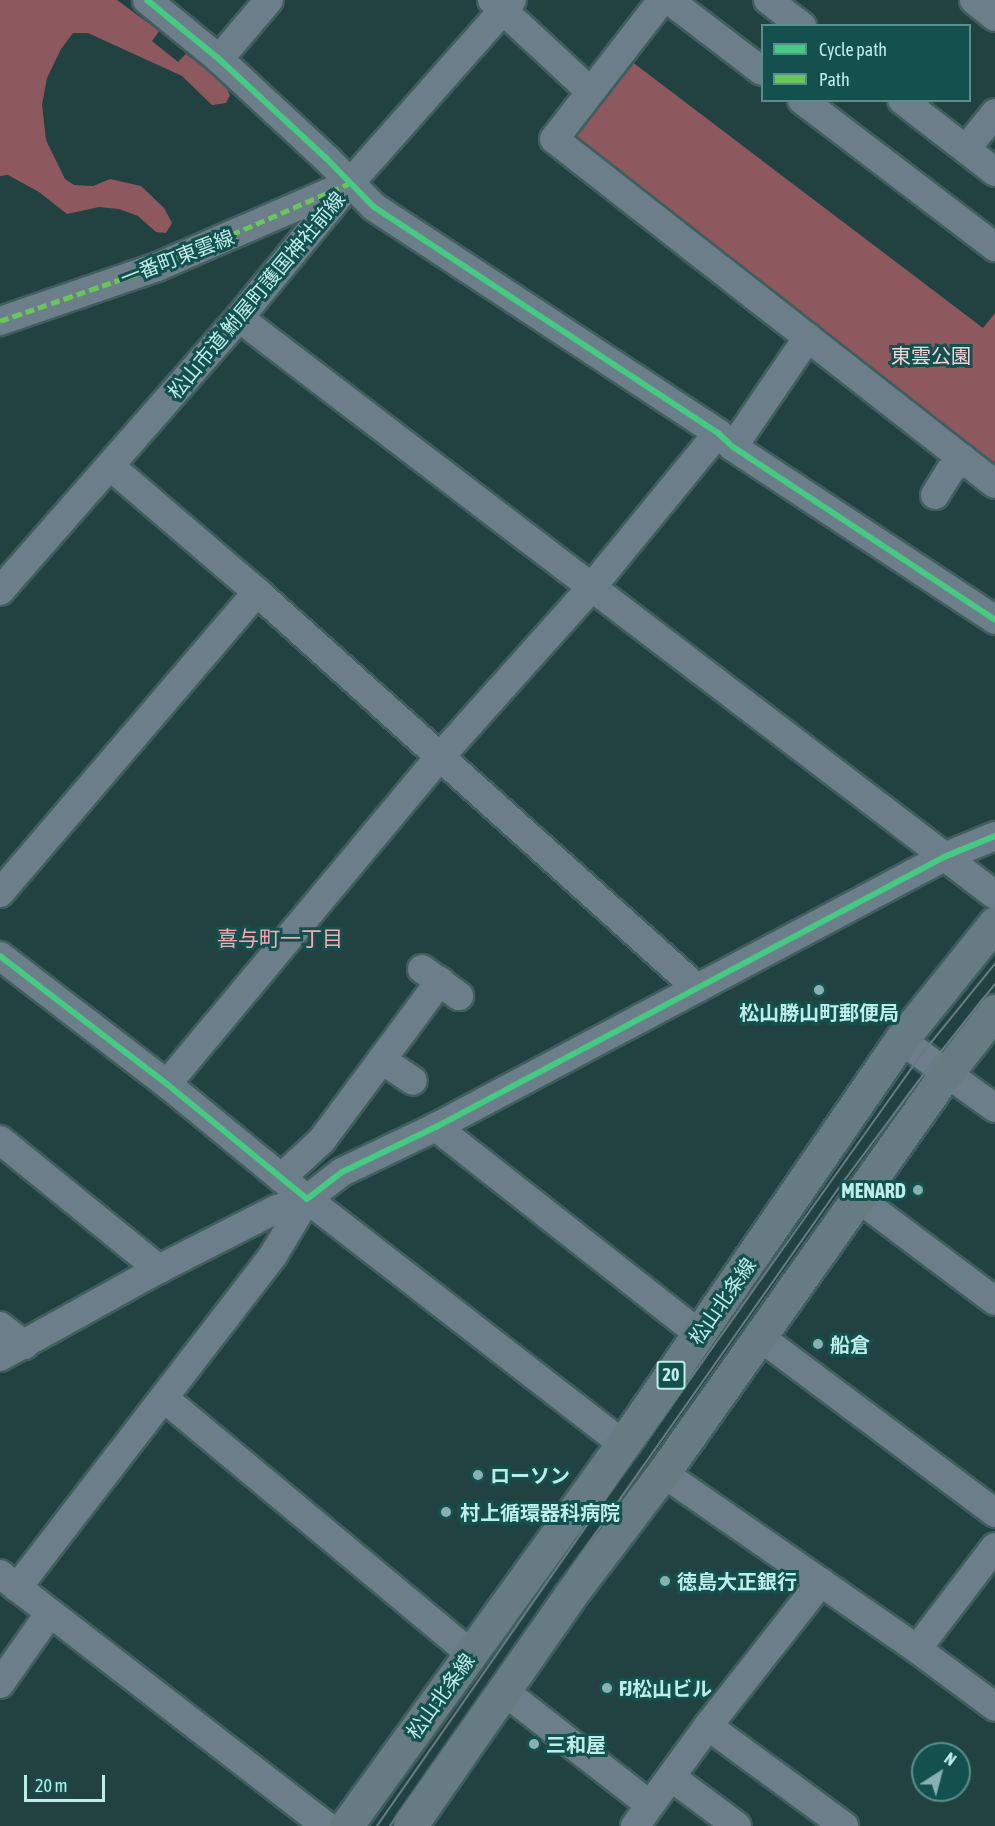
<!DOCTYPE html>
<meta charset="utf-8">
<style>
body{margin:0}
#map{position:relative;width:995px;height:1826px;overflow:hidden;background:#224241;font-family:"Asap Condensed","Noto Sans JP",sans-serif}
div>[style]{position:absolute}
.green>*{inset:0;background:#8e585f}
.roads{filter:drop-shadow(2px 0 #405e5d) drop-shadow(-2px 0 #405e5d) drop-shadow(0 2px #405e5d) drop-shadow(0 -2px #405e5d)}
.minor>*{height:28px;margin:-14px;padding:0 14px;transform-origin:14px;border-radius:14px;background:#6b7e8a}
.major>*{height:33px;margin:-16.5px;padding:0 16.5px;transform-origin:16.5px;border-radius:16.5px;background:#677c82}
.tram>*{height:1.5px;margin:-0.75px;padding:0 0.75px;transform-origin:0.75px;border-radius:0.75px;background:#667c82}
.quiet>*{height:4.5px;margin-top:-2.25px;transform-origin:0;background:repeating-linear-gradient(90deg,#6ac65a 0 9px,transparent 0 13.5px)}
.cycleway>*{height:6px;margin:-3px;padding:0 3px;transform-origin:3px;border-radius:3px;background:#46c982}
.dots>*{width:16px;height:16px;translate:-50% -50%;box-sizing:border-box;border:3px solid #14504e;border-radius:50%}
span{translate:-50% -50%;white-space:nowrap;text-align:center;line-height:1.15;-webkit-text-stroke:6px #14504e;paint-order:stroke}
.shield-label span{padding:2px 4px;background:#14504e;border:2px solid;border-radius:4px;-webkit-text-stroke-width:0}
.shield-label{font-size:18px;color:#bdedeb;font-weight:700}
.street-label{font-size:20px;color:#bdedeb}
.park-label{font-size:20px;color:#f1d4d7}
.poi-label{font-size:20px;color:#bdedeb;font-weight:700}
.right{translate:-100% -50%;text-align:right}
.left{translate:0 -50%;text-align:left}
.neighbourhood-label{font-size:21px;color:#fca8b1}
.legend{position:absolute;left:761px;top:24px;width:210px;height:78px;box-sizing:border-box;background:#14504e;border:2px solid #588f8d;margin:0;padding:8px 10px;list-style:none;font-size:18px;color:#bdedeb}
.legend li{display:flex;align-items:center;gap:12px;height:30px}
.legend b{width:30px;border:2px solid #588f8d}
.north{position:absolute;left:911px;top:1742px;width:60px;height:60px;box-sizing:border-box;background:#14504e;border:2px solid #588f8d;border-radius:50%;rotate:36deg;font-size:16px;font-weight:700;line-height:24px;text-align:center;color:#bdedeb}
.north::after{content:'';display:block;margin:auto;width:21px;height:27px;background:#87b1b0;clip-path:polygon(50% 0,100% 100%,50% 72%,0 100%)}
.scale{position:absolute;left:24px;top:1775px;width:81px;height:27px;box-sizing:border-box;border:3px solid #bdedeb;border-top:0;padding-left:8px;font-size:18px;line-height:21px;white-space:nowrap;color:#bdedeb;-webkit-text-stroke:4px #14504e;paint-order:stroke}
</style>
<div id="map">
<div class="green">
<i style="clip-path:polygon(0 0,117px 0,159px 31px,152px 41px,178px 62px,186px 54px,224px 83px,230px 95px,226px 103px,212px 105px,182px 76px,88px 33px,73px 33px,61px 49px,47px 78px,42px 105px,46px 140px,65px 179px,74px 185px,93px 186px,110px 179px,141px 186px,164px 208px,172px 223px,166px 233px,156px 232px,138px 216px,119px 209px,99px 207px,67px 214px,39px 192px,8px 175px,0 176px)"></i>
<i style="clip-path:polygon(627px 58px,983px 328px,995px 313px,995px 474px,567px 137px)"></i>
</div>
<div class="roads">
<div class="minor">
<i style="left:147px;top:0;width:93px;rotate:39.3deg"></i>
<i style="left:219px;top:59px;width:146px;rotate:42.8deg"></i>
<i style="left:326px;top:158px;width:69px;rotate:45.6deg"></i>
<i style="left:374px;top:207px;width:412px;rotate:33.3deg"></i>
<i style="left:718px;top:433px;width:21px;rotate:43deg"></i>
<i style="left:733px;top:447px;width:314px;rotate:33.4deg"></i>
<i style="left:492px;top:0;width:134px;rotate:42.9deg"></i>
<i style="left:662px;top:0;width:176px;rotate:127.8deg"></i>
<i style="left:554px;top:139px;width:560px;rotate:38.04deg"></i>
<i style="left:669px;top:0;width:117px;rotate:37.4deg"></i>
<i style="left:768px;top:0;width:43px;rotate:37.4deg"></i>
<i style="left:974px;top:0;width:27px;rotate:39deg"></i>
<i style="left:219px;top:59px;width:77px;rotate:-49.7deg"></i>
<i style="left:802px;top:100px;width:243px;rotate:37.3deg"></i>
<i style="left:902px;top:100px;width:118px;rotate:37.7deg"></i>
<i style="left:966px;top:149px;width:46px;rotate:-51.1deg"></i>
<i style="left:239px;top:318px;width:951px;rotate:37.35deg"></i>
<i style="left:0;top:321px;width:166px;rotate:-19deg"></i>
<i style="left:157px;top:267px;width:202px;rotate:-23.4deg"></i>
<i style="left:733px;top:447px;width:133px;rotate:-55.7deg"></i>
<i style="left:110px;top:466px;width:194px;rotate:40.6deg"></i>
<i style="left:257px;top:592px;width:592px;rotate:41.99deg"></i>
<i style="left:935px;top:495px;width:28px;rotate:-58deg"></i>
<i style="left:950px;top:471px;width:18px;rotate:-43deg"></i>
<i style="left:0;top:591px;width:363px;rotate:-48.8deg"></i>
<i style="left:239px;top:318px;width:175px;rotate:-50.6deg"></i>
<i style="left:350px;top:183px;width:244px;rotate:-48.5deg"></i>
<i style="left:0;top:893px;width:396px;rotate:-49.5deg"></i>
<i style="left:0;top:956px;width:210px;rotate:37.5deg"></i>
<i style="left:167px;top:1084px;width:181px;rotate:39.4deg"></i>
<i style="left:307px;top:1199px;width:44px;rotate:-37.6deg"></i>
<i style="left:342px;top:1172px;width:104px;rotate:-25.6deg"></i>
<i style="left:436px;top:1127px;width:575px;rotate:-27.99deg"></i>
<i style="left:944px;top:857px;width:55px;rotate:-22.4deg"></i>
<i style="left:422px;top:969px;width:46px;rotate:36.1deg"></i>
<i style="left:901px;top:1040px;width:116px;rotate:35.9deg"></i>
<i style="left:382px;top:1060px;width:37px;rotate:34deg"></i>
<i style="left:167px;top:1084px;width:425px;rotate:-50.2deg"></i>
<i style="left:439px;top:758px;width:228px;rotate:-48.2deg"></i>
<i style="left:591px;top:588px;width:200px;rotate:-50.7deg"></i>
<i style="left:436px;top:1127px;width:335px;rotate:38.2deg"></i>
<i style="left:0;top:1140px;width:205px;rotate:39.1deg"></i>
<i style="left:281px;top:1178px;width:56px;rotate:-42.8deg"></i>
<i style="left:322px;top:1140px;width:198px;rotate:-53.4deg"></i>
<i style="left:858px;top:1198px;width:171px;rotate:36.9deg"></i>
<i style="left:0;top:1326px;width:31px;rotate:38deg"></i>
<i style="left:760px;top:1337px;width:294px;rotate:36.8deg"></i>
<i style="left:0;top:1357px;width:182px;rotate:-29deg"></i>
<i style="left:159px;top:1269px;width:132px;rotate:-27deg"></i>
<i style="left:277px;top:1209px;width:32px;rotate:-18deg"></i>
<i style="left:307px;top:1199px;width:400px;rotate:37.8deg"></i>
<i style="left:165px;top:1399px;width:398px;rotate:39.8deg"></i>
<i style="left:663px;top:1473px;width:309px;rotate:34.7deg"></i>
<i style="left:917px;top:1649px;width:97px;rotate:36.6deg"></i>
<i style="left:0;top:1574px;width:412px;rotate:37.7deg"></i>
<i style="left:17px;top:1588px;width:421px;rotate:-52.4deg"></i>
<i style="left:274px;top:1254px;width:64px;rotate:-59deg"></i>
<i style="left:917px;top:1649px;width:128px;rotate:-52.6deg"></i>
<i style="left:0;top:1684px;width:85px;rotate:-55deg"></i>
<i style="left:504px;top:1691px;width:185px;rotate:38deg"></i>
<i style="left:708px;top:1726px;width:169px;rotate:36.3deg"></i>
<i style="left:671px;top:1777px;width:82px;rotate:36.6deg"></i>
<i style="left:635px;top:1826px;width:124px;rotate:-53.9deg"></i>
<i style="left:708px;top:1726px;width:183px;rotate:-51.9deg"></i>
</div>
<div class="major">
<i style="left:346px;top:1826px;width:472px;rotate:-54.1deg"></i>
<i style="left:623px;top:1444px;width:490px;rotate:-55.5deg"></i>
<i style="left:901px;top:1040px;width:150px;rotate:-51.2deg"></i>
<i style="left:410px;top:1826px;width:279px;rotate:-55.2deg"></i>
<i style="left:569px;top:1597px;width:156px;rotate:-52.8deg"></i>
<i style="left:663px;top:1473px;width:489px;rotate:-54.7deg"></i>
<i style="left:946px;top:1074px;width:80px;rotate:-52.1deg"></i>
</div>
</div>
<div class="tram">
<i style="left:377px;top:1826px;width:432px;rotate:-55.1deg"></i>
<i style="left:624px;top:1472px;width:512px;rotate:-54.54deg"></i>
<i style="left:921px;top:1055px;width:117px;rotate:-50.9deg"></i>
<i style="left:390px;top:1826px;width:784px;rotate:-54.87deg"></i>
<i style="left:841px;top:1185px;width:152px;rotate:-53.3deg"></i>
<i style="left:932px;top:1063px;width:101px;rotate:-51.4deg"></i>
</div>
<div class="quiet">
<i style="left:0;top:321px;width:166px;rotate:-19deg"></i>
<i style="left:157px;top:267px;width:210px;rotate:-23.5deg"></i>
</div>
<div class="cycleway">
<i style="left:147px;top:0;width:93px;rotate:39.3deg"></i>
<i style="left:219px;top:59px;width:146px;rotate:42.8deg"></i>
<i style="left:326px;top:158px;width:69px;rotate:45.6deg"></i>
<i style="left:374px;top:207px;width:412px;rotate:33.3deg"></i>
<i style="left:718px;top:433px;width:21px;rotate:43deg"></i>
<i style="left:733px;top:447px;width:314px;rotate:33.4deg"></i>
<i style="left:0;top:956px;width:210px;rotate:37.5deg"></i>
<i style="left:167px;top:1084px;width:181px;rotate:39.4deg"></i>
<i style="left:307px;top:1199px;width:44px;rotate:-37.6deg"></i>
<i style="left:342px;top:1172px;width:104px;rotate:-25.6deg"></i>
<i style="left:436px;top:1127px;width:575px;rotate:-27.99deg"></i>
<i style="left:944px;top:857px;width:55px;rotate:-22.4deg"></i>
</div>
<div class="dots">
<i style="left:819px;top:990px;background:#87b1b0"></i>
<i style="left:918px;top:1190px;background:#87b1b0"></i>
<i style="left:818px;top:1344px;background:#87b1b0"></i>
<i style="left:478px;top:1475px;background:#87b1b0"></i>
<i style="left:446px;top:1512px;background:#87b1b0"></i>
<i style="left:665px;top:1581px;background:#87b1b0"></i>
<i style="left:607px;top:1688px;background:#87b1b0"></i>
<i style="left:534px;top:1744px;background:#87b1b0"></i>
</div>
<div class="shield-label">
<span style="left:671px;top:1375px">20</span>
</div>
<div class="street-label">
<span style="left:177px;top:257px;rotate:-21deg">一番町東雲線</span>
<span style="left:256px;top:295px;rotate:-50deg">松山市道 鮒屋町護国神社前線</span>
<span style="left:722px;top:1301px;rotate:-55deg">松山北条線</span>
<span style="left:440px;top:1696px;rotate:-54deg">松山北条線</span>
</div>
<div class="park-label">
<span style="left:931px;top:355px">東雲公園</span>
</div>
<div class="poi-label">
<span style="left:819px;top:1012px">松山勝山町郵便局</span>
<span class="right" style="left:906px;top:1190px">MENARD</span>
<span class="left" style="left:830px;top:1344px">船倉</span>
<span class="left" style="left:490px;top:1475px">ローソン</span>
<span class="left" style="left:460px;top:1512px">村上循環器科病院</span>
<span class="left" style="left:677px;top:1581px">徳島大正銀行</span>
<span class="left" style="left:619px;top:1688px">FJ松山ビル</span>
<span class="left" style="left:546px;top:1744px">三和屋</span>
</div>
<div class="neighbourhood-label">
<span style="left:280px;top:938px">喜与町一丁目</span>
</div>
<ul class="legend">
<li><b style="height:8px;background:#46c982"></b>Cycle path</li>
<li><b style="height:8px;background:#6ac65a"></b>Path</li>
</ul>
<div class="north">N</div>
<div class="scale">20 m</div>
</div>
